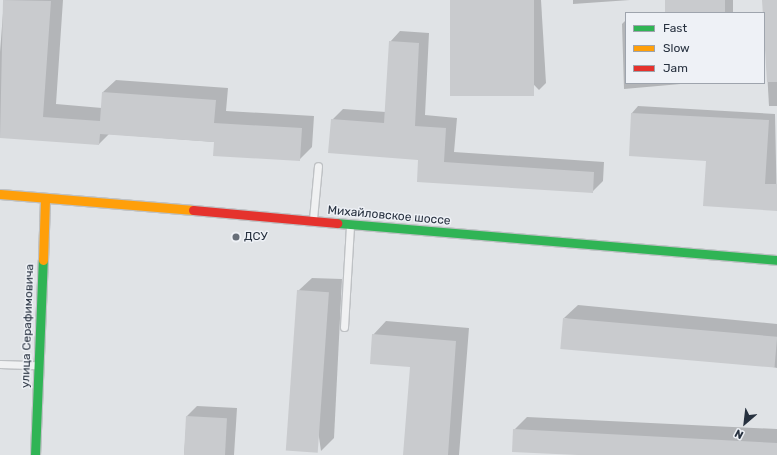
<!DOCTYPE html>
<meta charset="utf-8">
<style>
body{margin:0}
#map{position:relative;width:777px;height:455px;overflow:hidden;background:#e0e3e6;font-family:Rubik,sans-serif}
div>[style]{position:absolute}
.shadow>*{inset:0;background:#0003;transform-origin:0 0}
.building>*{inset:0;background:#c9cbce;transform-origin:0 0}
.roads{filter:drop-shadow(1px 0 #bec1c4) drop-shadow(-1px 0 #bec1c4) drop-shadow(0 1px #bec1c4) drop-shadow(0 -1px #bec1c4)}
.lane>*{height:7px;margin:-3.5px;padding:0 3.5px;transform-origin:3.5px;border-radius:3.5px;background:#f0f1f2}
.fast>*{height:9px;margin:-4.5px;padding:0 4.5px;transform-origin:4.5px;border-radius:4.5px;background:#30b455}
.slow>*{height:9px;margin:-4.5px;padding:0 4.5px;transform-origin:4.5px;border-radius:4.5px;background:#ff9f0a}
.jam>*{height:9px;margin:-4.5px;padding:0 4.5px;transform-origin:4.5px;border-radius:4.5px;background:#e5322d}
.dots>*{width:11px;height:11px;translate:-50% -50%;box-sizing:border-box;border:2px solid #eef1f6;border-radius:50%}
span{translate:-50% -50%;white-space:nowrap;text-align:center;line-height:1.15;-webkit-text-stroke:3px #eef1f6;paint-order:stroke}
.street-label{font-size:12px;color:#27313f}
.poi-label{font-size:12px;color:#27313f}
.left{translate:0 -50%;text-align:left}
.legend{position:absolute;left:625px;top:12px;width:140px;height:72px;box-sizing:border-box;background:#eef1f6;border:1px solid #9ea4ad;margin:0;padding:5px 7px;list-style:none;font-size:12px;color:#27313f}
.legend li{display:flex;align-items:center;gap:8px;height:20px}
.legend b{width:20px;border:1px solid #9ea4ad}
.north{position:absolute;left:725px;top:403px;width:40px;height:40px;-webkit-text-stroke:3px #eef1f6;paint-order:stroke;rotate:208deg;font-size:11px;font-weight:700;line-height:16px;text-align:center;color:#27313f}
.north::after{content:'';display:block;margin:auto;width:14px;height:18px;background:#27313f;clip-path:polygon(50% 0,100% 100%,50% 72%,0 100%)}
</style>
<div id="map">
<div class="shadow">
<i style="clip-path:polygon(4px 0,63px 0,56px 104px,102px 108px,103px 92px,116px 80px,228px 88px,226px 111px,314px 116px,312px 147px,299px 160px,215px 142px,109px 134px,99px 144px,0 137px,0 52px)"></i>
<i style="clip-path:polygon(451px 0,541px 0,546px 83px,539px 90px)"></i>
<i style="clip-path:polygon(573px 0,630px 0,573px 4px)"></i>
<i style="left:666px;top:0;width:67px;height:13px"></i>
<i style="clip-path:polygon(763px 0,777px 0,777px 106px,769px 106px)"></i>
<i style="clip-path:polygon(626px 20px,626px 83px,692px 83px,624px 89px,622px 24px)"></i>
<i style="clip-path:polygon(400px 31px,429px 33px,425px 115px,457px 118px,454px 152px,604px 162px,603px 181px,592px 192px,419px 159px,332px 120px,343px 109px,386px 112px,390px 42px)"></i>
<i style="clip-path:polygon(638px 106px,775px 114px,777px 210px,707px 160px,630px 155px,632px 113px)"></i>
<i style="clip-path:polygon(312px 278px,342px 279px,334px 438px,321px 451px,298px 291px)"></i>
<i style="clip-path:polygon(578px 305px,777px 324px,777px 368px,564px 318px)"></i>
<i style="clip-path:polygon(386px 321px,469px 328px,459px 455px,404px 455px,411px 366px,373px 335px)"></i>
<i style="clip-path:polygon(197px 406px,237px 408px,234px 455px,184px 455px,187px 416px)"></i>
<i style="clip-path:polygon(527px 417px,777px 429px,777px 455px,597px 455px,514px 430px)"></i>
</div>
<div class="building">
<i style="clip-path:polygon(3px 0,51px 1px,43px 117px,100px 121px,102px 92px,216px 100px,214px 123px,302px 128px,300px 161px,213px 156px,214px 142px,100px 134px,99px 145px,0 138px)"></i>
<i style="left:450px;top:0;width:84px;height:96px"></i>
<i style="left:665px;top:0;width:60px;height:13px"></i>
<i style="clip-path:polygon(762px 0,777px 0,777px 82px,767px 82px)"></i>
<i style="clip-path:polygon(389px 41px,419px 43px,415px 126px,446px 128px,444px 162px,594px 172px,593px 193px,417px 182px,418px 160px,328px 153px,331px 119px,384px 123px)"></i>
<i style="clip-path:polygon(631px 113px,769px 120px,765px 184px,777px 184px,777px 211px,703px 206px,706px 161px,629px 156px)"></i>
<i style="left:297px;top:290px;width:32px;height:161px;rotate:4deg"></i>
<i style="left:563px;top:318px;width:215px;height:31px;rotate:5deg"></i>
<i style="clip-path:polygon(372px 334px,456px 341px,448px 455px,403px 455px,410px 367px,370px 364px)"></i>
<i style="left:186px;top:416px;width:41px;height:39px;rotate:3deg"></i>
<i style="clip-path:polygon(513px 429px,777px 443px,777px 455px,578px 455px,512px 452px)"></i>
</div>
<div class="roads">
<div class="lane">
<i style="left:313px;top:219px;width:53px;rotate:-84.6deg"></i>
<i style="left:344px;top:327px;width:102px;rotate:-86.6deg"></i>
<i style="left:0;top:364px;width:36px;rotate:2deg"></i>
</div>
<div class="fast">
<i style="left:337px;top:223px;width:442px;rotate:4.8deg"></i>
<i style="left:35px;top:455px;width:195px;rotate:-87.7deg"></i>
</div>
<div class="slow">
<i style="left:0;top:194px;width:194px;rotate:4.7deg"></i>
<i style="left:43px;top:260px;width:61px;rotate:-88.1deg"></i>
</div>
<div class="jam">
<i style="left:193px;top:210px;width:145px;rotate:5.2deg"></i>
</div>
</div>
<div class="dots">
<i style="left:236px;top:237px;background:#686f79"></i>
</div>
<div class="street-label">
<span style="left:389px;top:216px;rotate:5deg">Михайловское шоссе</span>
<span style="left:28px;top:326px;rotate:-88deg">улица Серафимовича</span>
</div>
<div class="poi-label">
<span class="left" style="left:244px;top:237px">ДСУ</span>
</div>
<ul class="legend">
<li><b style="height:5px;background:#30b455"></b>Fast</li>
<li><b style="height:5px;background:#ff9f0a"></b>Slow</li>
<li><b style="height:5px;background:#e5322d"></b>Jam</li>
</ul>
<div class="north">N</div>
</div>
